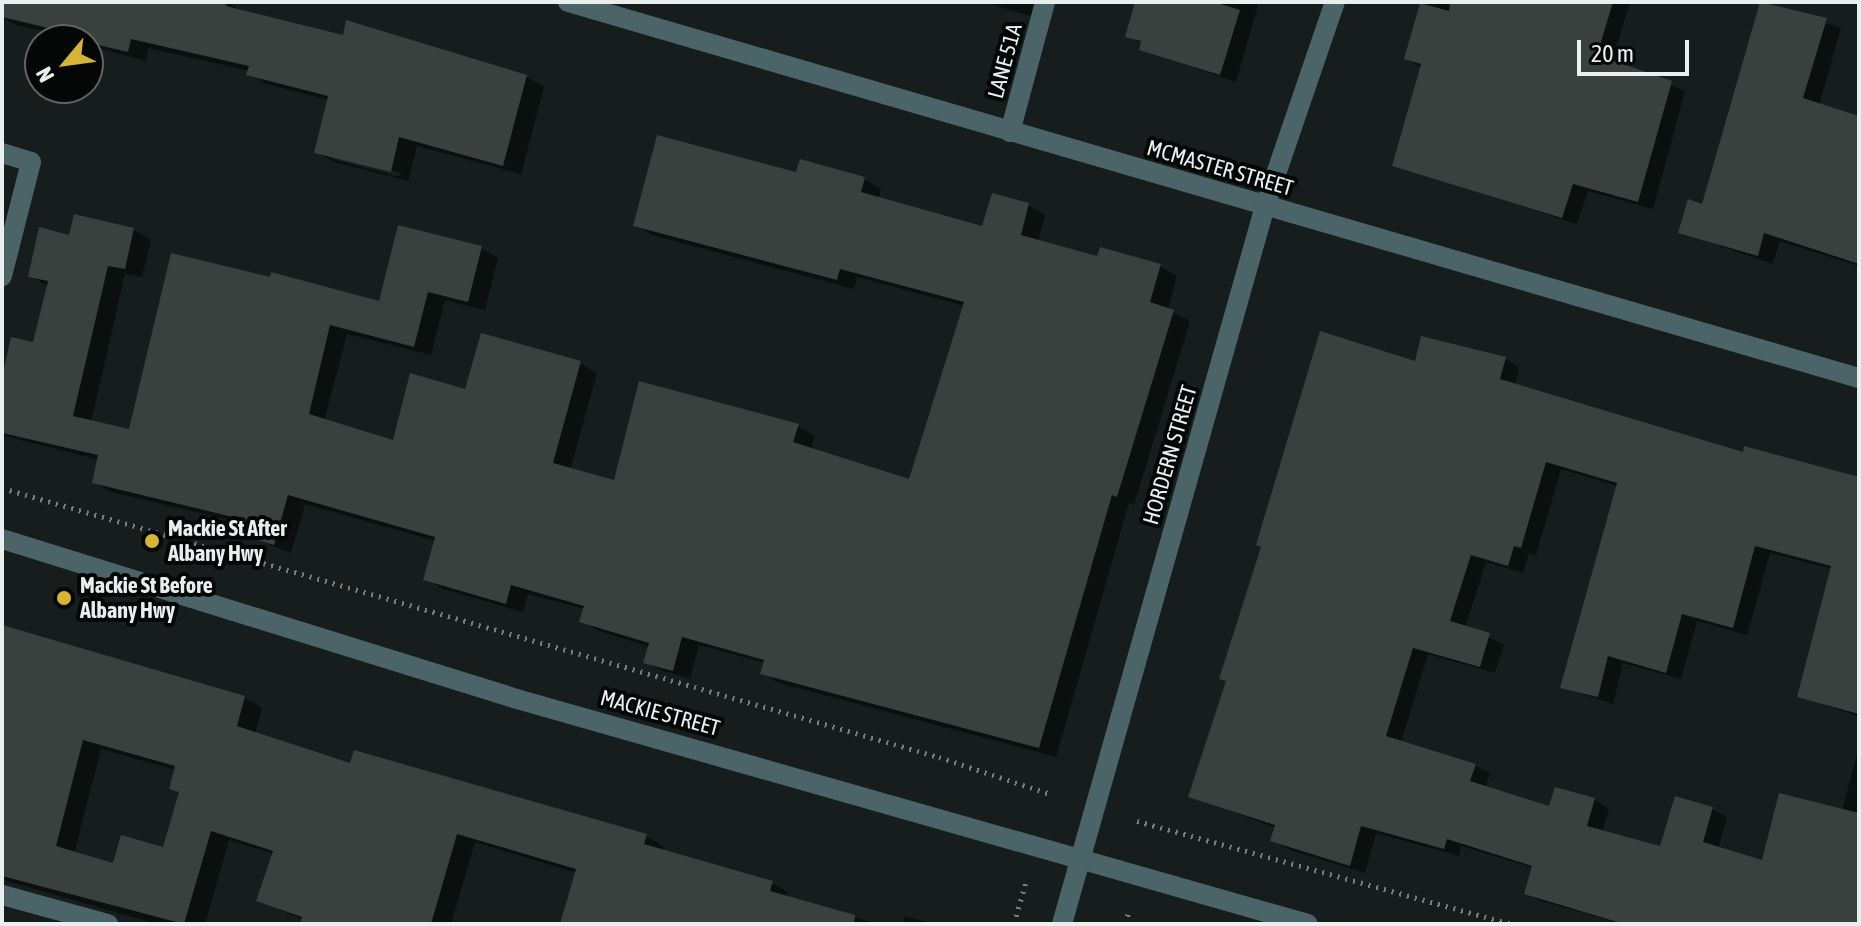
<!DOCTYPE html>
<style>
body{margin:0}
#map{position:relative;width:1861px;height:926px;overflow:hidden;background:#161d1c;font-family:"Asap Condensed",sans-serif}
div>[style]{position:absolute}
.shadow>*{inset:0;background:#0007}
.building>*{inset:0;background:#39403d}
.path>*{height:5px;margin-top:-2.5px;transform-origin:0;background:repeating-linear-gradient(90deg,#787e7e 0 2px,transparent 0 8px)}
.service>*{height:20px;margin:-10px;padding:0 10px;transform-origin:10px;border-radius:10px;background:#4a6468}
.minor>*{height:20px;margin:-10px;padding:0 10px;transform-origin:10px;border-radius:10px;background:#4a6468}
.dots>*{width:22px;height:22px;translate:-50% -50%;box-sizing:border-box;border:4px solid #050707;border-radius:50%}
span{translate:-50% -50%;white-space:nowrap;text-align:center;line-height:1.15;-webkit-text-stroke:8px #050707;paint-order:stroke}
.street-label{font-size:22px;color:#e9eeee}
.poi-label{font-size:22px;color:#e9eeee;font-weight:700}
.left{translate:0 -50%;text-align:left}
.frame{position:absolute;inset:0;border:4px solid #e9eeee;pointer-events:none}
.north{position:absolute;left:24px;top:24px;width:80px;height:80px;box-sizing:border-box;background:#050707;border:2px solid #606363;border-radius:50%;rotate:241deg;font-size:22px;font-weight:700;line-height:32px;text-align:center;color:#e9eeee}
.north::after{content:'';display:block;margin:auto;width:28px;height:36px;background:#d7b434;clip-path:polygon(50% 0,100% 100%,50% 72%,0 100%)}
.scale{position:absolute;left:1577px;top:40px;width:112px;height:36px;box-sizing:border-box;border:4px solid #e9eeee;border-top:0;padding-left:10px;font-size:24px;line-height:28px;white-space:nowrap;color:#e9eeee;-webkit-text-stroke:6px #050707;paint-order:stroke}
</style>
<div id="map">
<div class="shadow">
<i style="clip-path:polygon(evenodd,2px 2px,228px 2px,244px 13px,527px 77px,544px 87px,521px 174px,417px 146px,408px 181px,334px 162px,316px 152px,329px 100px,266px 84px,250px 71px,148px 48px,146px 61px,88px 45px,88px 40px,16px 25px,2px 17px,2px 2px,332px 155px,401px 173px,400px 177px,332px 159px,332px 155px)"></i>
<i style="clip-path:polygon(984px 2px,1041px 2px,1036px 18px)"></i>
<i style="clip-path:polygon(1137px 2px,1259px 2px,1236px 82px,1141px 49px,1143px 44px,1128px 36px)"></i>
<i style="clip-path:polygon(1421px 2px,1630px 2px,1612px 62px,1685px 91px,1653px 209px,1588px 191px,1577px 224px,1394px 165px,1422px 68px,1406px 58px)"></i>
<i style="clip-path:polygon(1762px 2px,1841px 28px,1819px 105px,1859px 118px,1859px 266px,1780px 241px,1773px 264px,1680px 232px,1703px 206px)"></i>
<i style="clip-path:polygon(798px 174px,864px 179px,881px 189px,878px 199px,984px 229px,1028px 205px,1045px 215px,1038px 242px,1099px 259px,1160px 266px,1177px 276px,1168px 310px,1190px 321px,1134px 505px,1129px 503px,1056px 757px,779px 683px,762px 673px,765px 663px,699px 645px,690px 679px,663px 671px,646px 662px,650px 647px,599px 631px,582px 621px,585px 609px,528px 594px,523px 612px,443px 589px,426px 579px,436px 541px,305px 504px,291px 553px,239px 533px,242px 523px,111px 492px,94px 482px,99px 460px,2px 435px,2px 386px,35px 344px,48px 286px,30px 276px,71px 237px,75px 216px,134px 230px,151px 240px,142px 277px,125px 274px,91px 422px,131px 432px,172px 256px,380px 304px,481px 248px,498px 258px,485px 310px,445px 300px,431px 355px,347px 334px,324px 421px,394px 443px,467px 391px,580px 363px,597px 373px,570px 470px,615px 483px,798px 426px,815px 436px,811px 450px,911px 481px,965px 306px,857px 277px,854px 289px,652px 235px,635px 225px)"></i>
<i style="clip-path:polygon(1505px 359px,1519px 367px,1515px 386px,1744px 455px,1859px 479px,1859px 717px,1800px 696px,1832px 569px,1770px 553px,1747px 635px,1697px 621px,1681px 679px,1623px 663px,1613px 704px,1563px 687px,1618px 486px,1561px 469px,1536px 555px,1529px 553px,1523px 573px,1486px 562px,1465px 628px,1504px 644px,1495px 673px,1428px 654px,1401px 742px,1475px 765px,1490px 774px,1485px 788px,1551px 808px,1556px 789px,1595px 800px,1609px 809px,1602px 832px,1662px 849px,1712px 809px,1727px 817px,1718px 849px,1764px 862px,1842px 811px,1859px 747px,1859px 924px,1622px 924px,1541px 901px,1526px 893px,1533px 868px,1461px 846px,1459px 856px,1376px 833px,1365px 873px,1287px 849px,1272px 840px,1276px 828px,1191px 796px,1416px 364px)"></i>
<i style="clip-path:polygon(evenodd,3px 628px,245px 698px,262px 708px,255px 734px,352px 765px,646px 836px,664px 846px,640px 924px,562px 924px,577px 873px,475px 842px,451px 924px,302px 924px,304px 920px,258px 900px,274px 854px,229px 840px,205px 924px,157px 924px,10px 882px,2px 878px,3px 628px,101px 749px,176px 770px,171px 788px,181px 793px,165px 849px,114px 866px,74px 854px,101px 749px)"></i>
<i style="clip-path:polygon(692px 860px,772px 883px,788px 892px,786px 898px,878px 924px,675px 924px)"></i>
<i style="clip-path:polygon(905px 916px,934px 924px,903px 924px)"></i>
</div>
<div class="building">
<i style="clip-path:polygon(2px 2px,227px 2px,226px 6px,343px 35px,346px 20px,527px 75px,503px 166px,399px 137px,391px 172px,314px 153px,328px 96px,246px 75px,249px 66px,131px 39px,128px 52px,68px 38px,69px 33px,2px 17px)"></i>
<i style="clip-path:polygon(1135px 2px,1214px 2px,1240px 10px,1220px 75px,1139px 50px,1141px 41px,1125px 37px)"></i>
<i style="clip-path:polygon(1450px 2px,1613px 2px,1597px 55px,1672px 81px,1638px 202px,1573px 184px,1562px 218px,1392px 166px,1421px 64px,1404px 59px,1420px 3px,1449px 11px)"></i>
<i style="clip-path:polygon(1760px 2px,1827px 18px,1803px 98px,1859px 116px,1859px 264px,1764px 233px,1758px 256px,1678px 233px,1688px 199px,1702px 204px)"></i>
<i style="clip-path:polygon(657px 135px,796px 172px,800px 159px,865px 177px,861px 192px,982px 226px,992px 193px,1029px 203px,1021px 235px,1097px 256px,1100px 247px,1161px 264px,1150px 302px,1174px 310px,1117px 497px,1112px 495px,1039px 748px,760px 674px,764px 660px,682px 637px,673px 671px,643px 663px,649px 643px,579px 622px,584px 606px,511px 585px,506px 604px,423px 580px,435px 537px,288px 495px,274px 545px,237px 534px,241px 519px,92px 483px,98px 455px,2px 433px,2px 377px,11px 337px,33px 342px,48px 281px,28px 277px,39px 227px,69px 235px,74px 214px,134px 228px,125px 269px,108px 266px,73px 416px,129px 429px,171px 253px,270px 277px,271px 272px,379px 301px,398px 225px,482px 246px,468px 302px,428px 292px,414px 347px,330px 325px,309px 414px,393px 440px,410px 373px,465px 389px,481px 333px,581px 361px,553px 463px,614px 480px,639px 381px,799px 424px,793px 442px,909px 479px,964px 302px,840px 269px,837px 280px,633px 226px)"></i>
<i style="clip-path:polygon(1320px 331px,1415px 361px,1421px 336px,1506px 357px,1500px 379px,1743px 452px,1744px 446px,1859px 477px,1859px 714px,1797px 697px,1831px 566px,1755px 546px,1733px 628px,1682px 614px,1666px 673px,1608px 656px,1598px 697px,1560px 688px,1617px 483px,1546px 462px,1521px 548px,1514px 546px,1508px 566px,1471px 555px,1450px 621px,1490px 633px,1480px 667px,1413px 648px,1386px 736px,1476px 764px,1470px 781px,1549px 806px,1555px 787px,1595px 798px,1587px 826px,1660px 846px,1675px 796px,1713px 807px,1703px 842px,1762px 860px,1779px 793px,1859px 813px,1859px 924px,1624px 924px,1524px 894px,1532px 866px,1447px 839px,1444px 849px,1361px 826px,1350px 866px,1270px 841px,1275px 825px,1188px 797px,1226px 681px,1219px 679px,1261px 547px,1256px 545px)"></i>
<i style="clip-path:polygon(evenodd,2px 625px,245px 696px,237px 726px,350px 763px,354px 750px,647px 834px,644px 844px,773px 881px,770px 891px,855px 915px,854px 924px,560px 924px,576px 869px,457px 834px,431px 924px,300px 924px,302px 917px,256px 901px,273px 851px,211px 831px,184px 924px,2px 876px,2px 625px,83px 740px,175px 766px,169px 789px,179px 792px,163px 847px,121px 835px,113px 863px,56px 846px,83px 740px)"></i>
</div>
<div class="path">
<i style="left:2px;top:488px;width:975px;rotate:16.02deg"></i>
<i style="left:939px;top:757px;width:117px;rotate:18.4deg"></i>
<i style="left:1137px;top:821px;width:387px;rotate:15.4deg"></i>
<i style="left:1014px;top:924px;width:44px;rotate:-74.1deg"></i>
<i style="left:1126px;top:924px;width:14px;rotate:-78deg"></i>
</div>
<div class="service">
<i style="left:1010px;top:132px;width:135px;rotate:-74.9deg"></i>
<i style="left:2px;top:153px;width:30px;rotate:17deg"></i>
<i style="left:31px;top:162px;width:118px;rotate:104.3deg"></i>
<i style="left:2px;top:895px;width:110px;rotate:15.3deg"></i>
</div>
<div class="minor">
<i style="left:568px;top:2px;width:1345px;rotate:16.24deg"></i>
<i style="left:2px;top:539px;width:539px;rotate:17.26deg"></i>
<i style="left:517px;top:699px;width:822px;rotate:15.88deg"></i>
<i style="left:1062px;top:924px;width:746px;rotate:-74.21deg"></i>
<i style="left:1265px;top:206px;width:216px;rotate:-71.1deg"></i>
</div>
<div class="dots">
<i style="left:152px;top:541px;background:#d7b434"></i>
<i style="left:64px;top:598px;background:#d7b434"></i>
</div>
<div class="street-label">
<span style="left:1005px;top:61px;rotate:-75deg">LANE 51A</span>
<span style="left:1220px;top:168px;rotate:16deg">MCMASTER STREET</span>
<span style="left:1170px;top:455px;rotate:-74deg">HORDERN STREET</span>
<span style="left:660px;top:713px;rotate:15deg">MACKIE STREET</span>
</div>
<div class="poi-label">
<span class="left" style="left:168px;top:541px">Mackie St After<br>Albany Hwy</span>
<span class="left" style="left:80px;top:598px">Mackie St Before<br>Albany Hwy</span>
</div>
<div class="frame"></div>
<div class="north">N</div>
<div class="scale">20 m</div>
</div>
